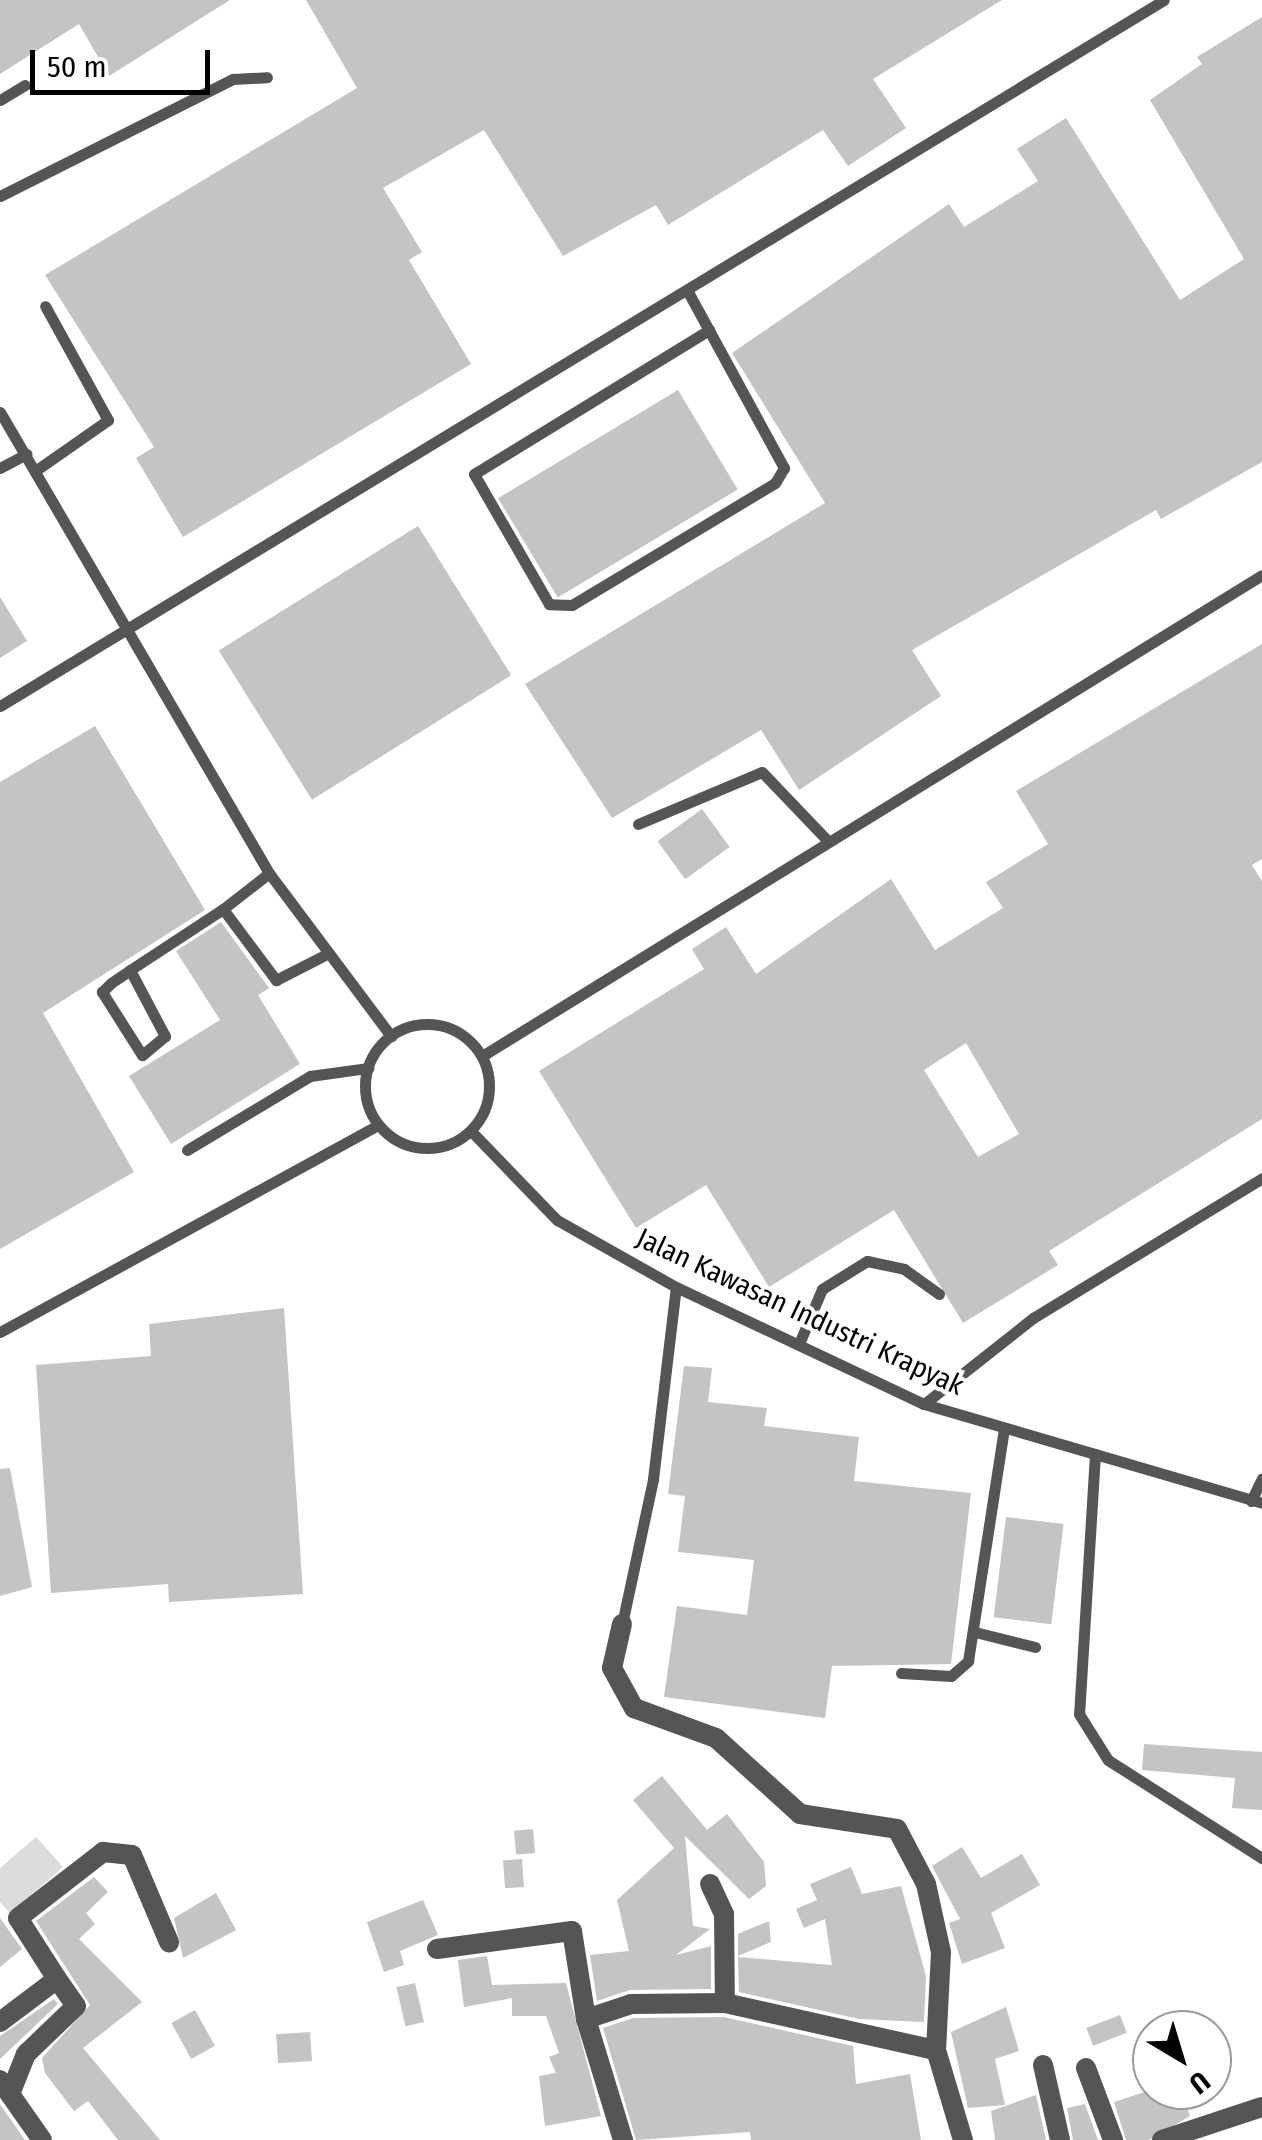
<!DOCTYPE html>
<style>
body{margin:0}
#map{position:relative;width:1262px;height:2140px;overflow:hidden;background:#fff;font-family:"Fira Sans Condensed",sans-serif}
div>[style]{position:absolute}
.green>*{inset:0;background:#dcdcdc}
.building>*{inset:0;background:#c4c4c4;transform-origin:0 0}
.lane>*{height:11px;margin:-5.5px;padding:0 5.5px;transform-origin:5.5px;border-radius:5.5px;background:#555}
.lane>.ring{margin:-5.5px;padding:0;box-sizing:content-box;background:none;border:11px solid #555;border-radius:50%}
.street>*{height:20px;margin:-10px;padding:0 10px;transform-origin:10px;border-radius:10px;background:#555}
span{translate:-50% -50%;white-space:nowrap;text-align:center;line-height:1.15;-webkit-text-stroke:8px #fff;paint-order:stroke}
.street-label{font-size:28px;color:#000}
.north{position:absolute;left:1132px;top:2010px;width:100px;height:100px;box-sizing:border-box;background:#fff;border:2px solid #999;border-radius:50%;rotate:142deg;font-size:28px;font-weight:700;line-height:40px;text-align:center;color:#000}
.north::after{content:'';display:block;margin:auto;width:35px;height:45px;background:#000;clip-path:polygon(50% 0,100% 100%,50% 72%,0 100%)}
.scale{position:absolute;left:30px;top:50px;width:180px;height:45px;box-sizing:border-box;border:5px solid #000;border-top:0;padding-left:12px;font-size:30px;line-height:35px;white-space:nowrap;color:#000;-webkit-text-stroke:8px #fff;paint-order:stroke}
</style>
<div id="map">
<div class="green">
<i style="clip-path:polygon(36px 1837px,63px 1867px,10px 1913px,0 1902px,0 1868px)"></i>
</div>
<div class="building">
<i style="clip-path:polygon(0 0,230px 0,109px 76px,79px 24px,0 74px)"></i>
<i style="clip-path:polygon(306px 0,1002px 0,873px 79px,906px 128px,848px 166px,823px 130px,668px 225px,656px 205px,563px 256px,484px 130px,383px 188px,422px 252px,409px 260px,471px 364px,183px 537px,136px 458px,154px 447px,45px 275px,357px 88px)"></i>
<i style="clip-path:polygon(1262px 17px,1262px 462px,1161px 519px,1156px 510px,912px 650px,941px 696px,799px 790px,761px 730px,612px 818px,525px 684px,825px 503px,732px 353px,949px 204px,964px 227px,1038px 181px,1017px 149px,1066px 118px,1180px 300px,1244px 259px,1150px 100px,1202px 64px,1197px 57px)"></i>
<i style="left:678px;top:390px;width:116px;height:210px;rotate:59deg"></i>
<i style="left:418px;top:526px;width:176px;height:235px;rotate:58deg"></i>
<i style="clip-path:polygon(0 597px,27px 641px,0 658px)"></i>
<i style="clip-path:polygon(evenodd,1262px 644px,1262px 859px,1252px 865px,1262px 881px,1262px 1119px,1049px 1251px,1058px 1265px,963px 1323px,894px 1210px,769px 1287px,706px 1185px,636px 1228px,539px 1071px,704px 969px,692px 949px,726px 927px,756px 974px,891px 879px,935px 950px,1003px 908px,986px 882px,1048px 844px,1016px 791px,1262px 644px,966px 1043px,1019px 1134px,978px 1157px,924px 1070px,966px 1043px)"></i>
<i style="clip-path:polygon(95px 726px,205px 910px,43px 1013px,134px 1172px,0 1249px,0 782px)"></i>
<i style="left:702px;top:809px;width:47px;height:55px;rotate:54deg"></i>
<i style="clip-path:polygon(221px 922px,269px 988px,258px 995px,300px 1064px,171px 1144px,129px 1076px,220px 1020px,176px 951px)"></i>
<i style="clip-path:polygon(284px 1308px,303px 1594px,169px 1602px,168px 1584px,51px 1593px,36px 1365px,151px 1356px,149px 1324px)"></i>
<i style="clip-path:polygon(684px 1366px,712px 1368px,708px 1402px,767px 1408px,764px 1426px,859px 1437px,854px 1481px,971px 1493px,951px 1664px,832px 1666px,825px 1718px,664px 1697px,677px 1606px,747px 1615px,754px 1560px,678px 1552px,685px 1496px,668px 1494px)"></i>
<i style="clip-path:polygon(10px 1468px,32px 1587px,0 1596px,0 1469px)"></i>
<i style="left:1006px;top:1517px;width:58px;height:101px;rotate:7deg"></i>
<i style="clip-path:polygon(1144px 1744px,1262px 1752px,1262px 1810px,1232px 1808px,1235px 1778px,1142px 1770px)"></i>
<i style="clip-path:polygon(662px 1776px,707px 1830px,727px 1814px,764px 1862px,766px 1886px,749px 1899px,685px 1836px,693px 1926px,710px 1929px,676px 1955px,711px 1946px,711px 1989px,630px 1990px,597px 2001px,590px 1955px,629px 1951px,617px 1900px,674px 1848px,633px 1800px)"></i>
<i style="left:533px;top:1829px;width:24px;height:19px;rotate:85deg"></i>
<i style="clip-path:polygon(962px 1847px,981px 1878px,1022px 1854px,1040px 1885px,991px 1913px,1005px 1948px,962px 1964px,949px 1923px,960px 1919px,932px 1866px)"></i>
<i style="left:522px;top:1859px;width:28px;height:19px;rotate:86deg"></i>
<i style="clip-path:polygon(851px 1867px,862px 1894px,901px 1886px,926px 1976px,924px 2022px,859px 2019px,739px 1992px,738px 1957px,832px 1965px,825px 1919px,804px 1928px,796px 1909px,817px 1900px,810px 1884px)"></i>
<i style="clip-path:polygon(94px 1877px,108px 1892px,86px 1913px,95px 1924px,79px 1939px,142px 2002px,83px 2048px,160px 2140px,118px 2140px,88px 2101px,74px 2111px,45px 2073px,42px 2058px,90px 2005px,36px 1921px)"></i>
<i style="clip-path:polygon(216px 1893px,236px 1930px,183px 1958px,174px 1918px)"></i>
<i style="clip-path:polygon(423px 1900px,438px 1935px,400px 1951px,404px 1965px,384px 1972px,367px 1922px)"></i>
<i style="clip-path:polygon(0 1918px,22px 1949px,0 1967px)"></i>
<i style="clip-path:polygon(769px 1921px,771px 1942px,738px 1956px,738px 1934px)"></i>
<i style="clip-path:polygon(487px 1956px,492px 1985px,566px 1983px,601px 2116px,545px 2126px,539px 2076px,556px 2073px,549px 2057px,559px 2053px,546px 2016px,512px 2016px,512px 1998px,464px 2007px,458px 1960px)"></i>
<i style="left:415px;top:1983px;width:40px;height:19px;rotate:77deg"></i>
<i style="clip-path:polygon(54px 1999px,58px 2004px,0 2059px,0 2036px)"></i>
<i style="clip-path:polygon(1006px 2007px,1019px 2051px,995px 2059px,1005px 2105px,968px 2108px,951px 2032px)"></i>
<i style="left:195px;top:2010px;width:41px;height:27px;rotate:61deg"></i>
<i style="left:1120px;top:2015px;width:19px;height:36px;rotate:69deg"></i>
<i style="clip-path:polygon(724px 2017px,853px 2046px,856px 2084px,910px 2074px,921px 2140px,751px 2140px,750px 2132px,636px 2140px,603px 2028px,633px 2018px)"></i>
<i style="left:310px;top:2032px;width:29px;height:34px;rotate:86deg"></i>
<i style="clip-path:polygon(1151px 2090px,1181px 2090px,1190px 2116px,1149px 2140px,1126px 2140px,1114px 2102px)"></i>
<i style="clip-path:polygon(1036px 2095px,1046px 2140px,995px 2140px,991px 2111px)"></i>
<i style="clip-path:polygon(0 2104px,25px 2140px,0 2140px)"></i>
<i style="clip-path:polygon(1085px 2104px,1098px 2140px,1073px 2140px,1067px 2108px)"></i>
</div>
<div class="lane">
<i style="left:0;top:100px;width:29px;rotate:-31deg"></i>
<i style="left:0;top:196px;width:261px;rotate:-26.7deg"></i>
<i style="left:233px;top:79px;width:34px;rotate:-3deg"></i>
<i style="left:687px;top:290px;width:203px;rotate:61.4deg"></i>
<i style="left:784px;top:468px;width:17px;rotate:121deg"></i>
<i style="left:775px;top:483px;width:237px;rotate:149deg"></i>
<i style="left:572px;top:605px;width:23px;rotate:-178deg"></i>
<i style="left:549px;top:604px;width:150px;rotate:-120deg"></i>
<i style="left:474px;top:474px;width:276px;rotate:-31.5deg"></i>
<i style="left:0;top:412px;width:534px;rotate:59.74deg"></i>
<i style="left:269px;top:873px;width:204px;rotate:53.2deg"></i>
<i style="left:0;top:468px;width:30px;rotate:-28deg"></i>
<i style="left:35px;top:471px;width:89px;rotate:-34.9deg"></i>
<i style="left:108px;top:420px;width:130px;rotate:-118.9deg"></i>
<i style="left:0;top:706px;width:1361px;rotate:-31.24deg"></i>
<i style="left:638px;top:824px;width:134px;rotate:-22.8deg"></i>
<i style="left:762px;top:772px;width:93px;rotate:46.3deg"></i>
<i style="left:223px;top:909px;width:89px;rotate:53.3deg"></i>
<i style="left:276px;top:980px;width:59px;rotate:-27deg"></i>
<i style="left:130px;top:970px;width:75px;rotate:62.1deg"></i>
<i style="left:165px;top:1036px;width:30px;rotate:140deg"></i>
<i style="left:142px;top:1055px;width:75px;rotate:-122.4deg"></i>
<i style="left:102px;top:992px;width:13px;rotate:-45deg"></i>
<i style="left:111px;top:983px;width:23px;rotate:-34deg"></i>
<i style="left:130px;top:970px;width:111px;rotate:-33.3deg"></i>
<i style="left:223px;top:909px;width:58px;rotate:-38deg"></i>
<i class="ring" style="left:365px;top:1024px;width:113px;height:113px"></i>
<i style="left:482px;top:1056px;width:916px;rotate:-31.66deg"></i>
<i style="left:471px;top:1131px;width:124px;rotate:46deg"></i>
<i style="left:557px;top:1220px;width:137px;rotate:29.4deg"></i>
<i style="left:676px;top:1287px;width:274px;rotate:25.3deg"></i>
<i style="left:924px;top:1404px;width:352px;rotate:16.3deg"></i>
<i style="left:187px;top:1150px;width:144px;rotate:-31deg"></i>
<i style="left:310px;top:1076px;width:59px;rotate:-7.9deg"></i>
<i style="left:0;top:1332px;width:431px;rotate:-28.7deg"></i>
<i style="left:801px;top:1339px;width:54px;rotate:-67.2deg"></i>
<i style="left:822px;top:1289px;width:53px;rotate:-31.9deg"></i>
<i style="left:867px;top:1261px;width:38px;rotate:12deg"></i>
<i style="left:904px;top:1269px;width:43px;rotate:35.5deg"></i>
<i style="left:924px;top:1404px;width:139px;rotate:-38.3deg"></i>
<i style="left:1033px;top:1318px;width:268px;rotate:-31.4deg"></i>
<i style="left:1095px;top:1454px;width:260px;rotate:93.5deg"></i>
<i style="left:1079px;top:1714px;width:54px;rotate:57.8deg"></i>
<i style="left:1108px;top:1760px;width:183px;rotate:32.5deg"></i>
<i style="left:1251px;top:1501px;width:25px;rotate:-64deg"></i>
<i style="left:622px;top:1624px;width:148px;rotate:-77.9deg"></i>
<i style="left:653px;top:1479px;width:193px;rotate:-83.2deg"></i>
<i style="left:975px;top:1632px;width:62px;rotate:14deg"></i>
<i style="left:901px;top:1673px;width:50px;rotate:3.4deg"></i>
<i style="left:951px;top:1676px;width:23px;rotate:-41deg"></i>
<i style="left:968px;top:1661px;width:235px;rotate:-81.2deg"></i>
</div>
<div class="street">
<i style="left:622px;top:1624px;width:45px;rotate:102.8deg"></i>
<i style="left:612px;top:1668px;width:46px;rotate:61.2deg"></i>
<i style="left:634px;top:1708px;width:87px;rotate:20.1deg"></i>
<i style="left:716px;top:1738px;width:113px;rotate:42.1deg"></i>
<i style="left:800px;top:1814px;width:98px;rotate:8.8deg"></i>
<i style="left:897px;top:1829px;width:62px;rotate:62.2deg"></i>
<i style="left:926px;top:1884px;width:70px;rotate:77.6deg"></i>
<i style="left:941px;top:1952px;width:98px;rotate:92.9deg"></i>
<i style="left:936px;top:2050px;width:94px;rotate:73.3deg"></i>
<i style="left:710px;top:1884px;width:33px;rotate:65deg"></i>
<i style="left:724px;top:1914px;width:89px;rotate:89.4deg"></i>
<i style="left:437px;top:1949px;width:136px;rotate:-7.6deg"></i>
<i style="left:572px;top:1931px;width:89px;rotate:81deg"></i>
<i style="left:586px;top:2019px;width:127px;rotate:73deg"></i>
<i style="left:586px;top:2019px;width:47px;rotate:-18.4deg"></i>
<i style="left:631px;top:2004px;width:94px;rotate:-0.6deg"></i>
<i style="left:725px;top:2003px;width:216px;rotate:12.6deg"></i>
<i style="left:0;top:2022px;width:71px;rotate:-37deg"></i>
<i style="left:57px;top:1979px;width:72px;rotate:-122.6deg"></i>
<i style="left:18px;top:1918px;width:108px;rotate:-37.8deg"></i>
<i style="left:103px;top:1852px;width:29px;rotate:6deg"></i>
<i style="left:132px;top:1855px;width:95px;rotate:67deg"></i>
<i style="left:1043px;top:2065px;width:77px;rotate:77.2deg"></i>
<i style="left:1086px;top:2068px;width:77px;rotate:69.4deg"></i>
<i style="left:0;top:2080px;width:73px;rotate:55deg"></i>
<i style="left:10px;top:2094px;width:43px;rotate:-68.2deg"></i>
<i style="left:26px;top:2054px;width:69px;rotate:-43.8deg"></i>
<i style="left:76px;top:2006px;width:33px;rotate:-125deg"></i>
<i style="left:1162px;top:2140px;width:105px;rotate:-18.3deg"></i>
</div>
<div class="street-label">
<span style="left:800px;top:1312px;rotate:25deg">Jalan Kawasan Industri Krapyak</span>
</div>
<div class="north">U</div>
<div class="scale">50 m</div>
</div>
